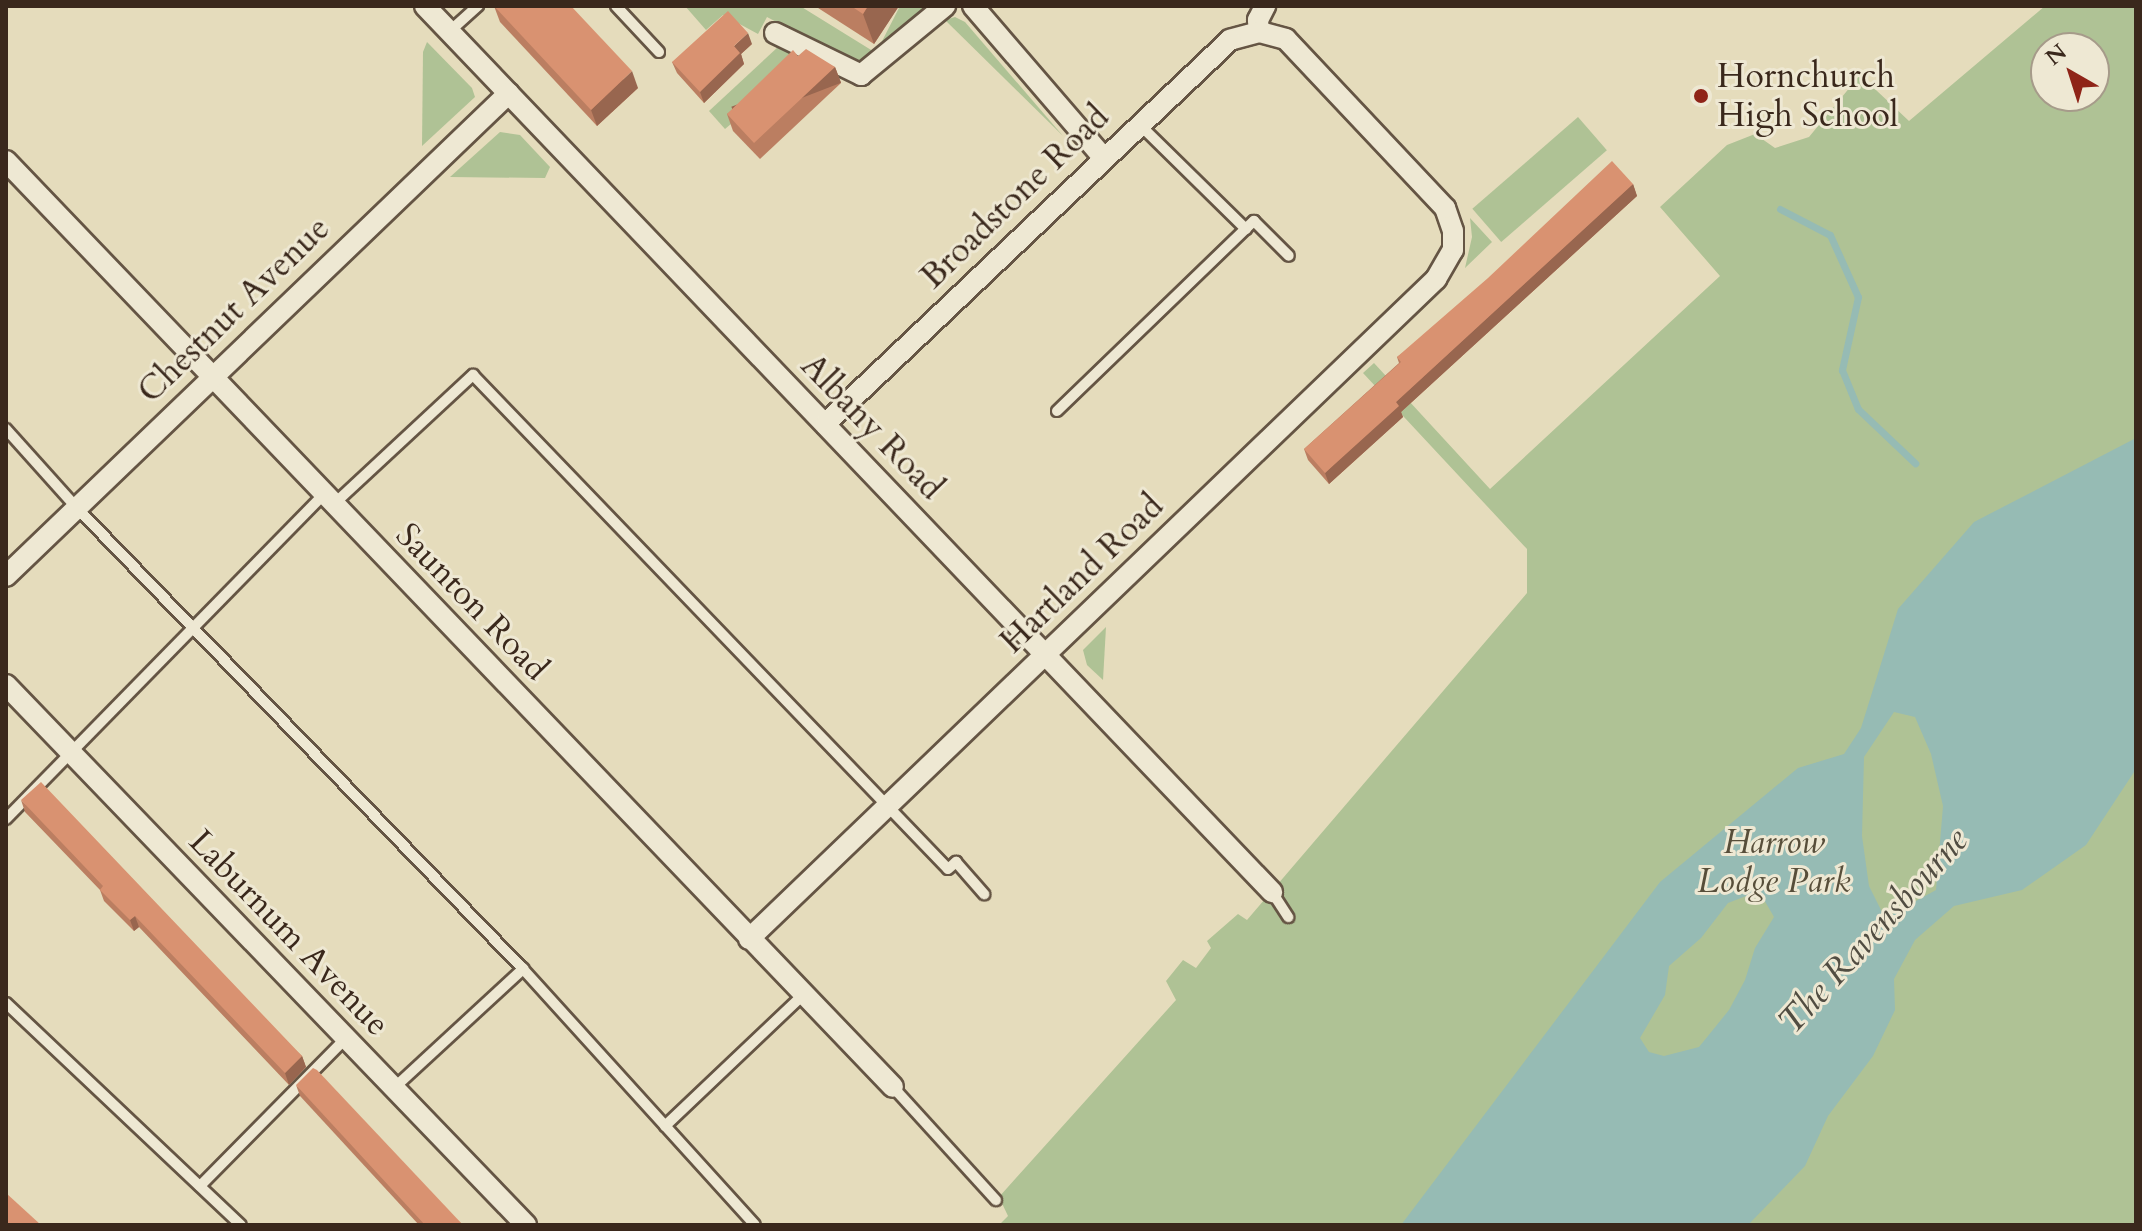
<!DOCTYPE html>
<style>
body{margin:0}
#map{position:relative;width:2142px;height:1231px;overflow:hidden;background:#e5dcbc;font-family:Cardo,serif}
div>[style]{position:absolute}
.green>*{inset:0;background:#afc295;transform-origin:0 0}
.water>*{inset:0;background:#96bbb4}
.stream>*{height:7px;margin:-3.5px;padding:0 3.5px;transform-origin:3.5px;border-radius:3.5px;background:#96bbb4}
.roads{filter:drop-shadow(2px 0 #655544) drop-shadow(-2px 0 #655544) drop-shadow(0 2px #655544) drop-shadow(0 -2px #655544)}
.service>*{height:10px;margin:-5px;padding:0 5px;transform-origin:5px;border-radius:5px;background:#eee8d3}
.minor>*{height:20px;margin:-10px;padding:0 10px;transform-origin:10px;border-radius:10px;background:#eee8d3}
.wall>*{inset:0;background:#bb7e61}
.shaded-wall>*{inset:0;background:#98664f;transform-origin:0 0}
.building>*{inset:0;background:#d99271}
.dots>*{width:22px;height:22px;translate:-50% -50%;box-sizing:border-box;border:4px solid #eee8d3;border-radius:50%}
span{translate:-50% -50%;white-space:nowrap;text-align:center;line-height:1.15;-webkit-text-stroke:6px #eee8d3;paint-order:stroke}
.poi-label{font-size:34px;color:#3a281c}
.left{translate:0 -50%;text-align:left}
.street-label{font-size:34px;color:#3a281c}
.park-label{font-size:34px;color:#574e3a;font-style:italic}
.water-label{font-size:36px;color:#514d42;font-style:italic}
.frame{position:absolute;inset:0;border:8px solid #3a281c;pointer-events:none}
.north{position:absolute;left:2030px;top:32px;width:80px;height:80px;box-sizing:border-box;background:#eee8d3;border:2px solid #a69b8a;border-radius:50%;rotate:321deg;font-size:22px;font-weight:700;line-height:32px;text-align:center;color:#3a281c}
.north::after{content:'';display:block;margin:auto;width:28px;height:36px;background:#8f2418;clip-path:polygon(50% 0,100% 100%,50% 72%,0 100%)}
</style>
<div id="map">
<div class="green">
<i style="clip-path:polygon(685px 6px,800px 6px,876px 53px,900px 6px,931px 6px,860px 66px,767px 17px,758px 34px,723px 15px,706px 30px)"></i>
<i style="clip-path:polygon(evenodd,2045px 6px,2136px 6px,2136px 1225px,999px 1225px,1008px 1216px,999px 1197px,1176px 1000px,1166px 981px,1183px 960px,1196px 968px,1211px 948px,1207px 941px,1238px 914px,1247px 920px,1527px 593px,1527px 549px,1363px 373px,1374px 363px,1490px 489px,1720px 276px,1660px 207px,1727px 145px,1755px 134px,1775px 148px,1809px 137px,1860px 75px,1909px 121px,2045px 6px,2046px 48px,2094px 48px,2094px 96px,2046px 96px,2046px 48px)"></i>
<i style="clip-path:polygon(955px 17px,965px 22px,1063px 136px,945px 20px)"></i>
<i style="clip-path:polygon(427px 42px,472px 88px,475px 97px,422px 146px,423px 52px)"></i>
<i style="clip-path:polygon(779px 46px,806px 61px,725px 129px,709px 111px)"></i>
<i style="left:1578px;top:117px;width:44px;height:140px;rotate:49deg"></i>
<i style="clip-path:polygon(500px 132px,520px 135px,550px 167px,545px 178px,450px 177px)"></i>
<i style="clip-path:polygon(1470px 218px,1492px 242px,1465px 268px,1472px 237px)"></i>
<i style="clip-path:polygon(1106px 627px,1103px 680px,1087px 665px,1083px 650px)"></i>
</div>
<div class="water">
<i style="clip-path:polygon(evenodd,2136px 438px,2136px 769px,2086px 845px,2022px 890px,1954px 906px,1915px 940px,1894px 979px,1895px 1010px,1873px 1056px,1828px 1116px,1805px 1166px,1748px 1225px,1401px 1225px,1660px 882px,1798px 768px,1844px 754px,1861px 728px,1898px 609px,1974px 522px,2136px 438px,1894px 712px,1915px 717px,1931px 754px,1943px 806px,1936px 890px,1885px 918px,1869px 886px,1862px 836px,1864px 757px,1894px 712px,2136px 438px,1759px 891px,1774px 917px,1755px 948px,1745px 980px,1729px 1010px,1699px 1047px,1664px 1056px,1649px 1052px,1640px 1038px,1665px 995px,1669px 966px,1701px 938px,1728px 903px,1759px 891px)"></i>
</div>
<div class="stream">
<i style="left:1780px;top:209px;width:56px;rotate:27.5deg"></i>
<i style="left:1830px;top:235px;width:68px;rotate:65.7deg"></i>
<i style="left:1858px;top:297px;width:75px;rotate:102.4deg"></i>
<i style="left:1842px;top:370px;width:42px;rotate:67.7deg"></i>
<i style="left:1858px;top:409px;width:79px;rotate:43.5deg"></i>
</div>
<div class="roads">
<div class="service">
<i style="left:616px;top:6px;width:63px;rotate:46.9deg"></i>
<i style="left:450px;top:31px;width:38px;rotate:-42deg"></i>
<i style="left:1139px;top:124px;width:150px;rotate:44.5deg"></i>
<i style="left:1057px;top:411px;width:274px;rotate:-44deg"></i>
<i style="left:1254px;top:221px;width:49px;rotate:45deg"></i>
<i style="left:6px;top:429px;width:103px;rotate:48.1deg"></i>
<i style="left:75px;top:506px;width:644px;rotate:45.94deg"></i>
<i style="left:523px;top:969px;width:345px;rotate:47.8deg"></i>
<i style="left:334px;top:504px;width:190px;rotate:-42.9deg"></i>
<i style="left:473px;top:375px;width:685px;rotate:46.12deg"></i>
<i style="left:948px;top:869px;width:11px;rotate:-41deg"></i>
<i style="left:956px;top:862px;width:43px;rotate:48.8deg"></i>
<i style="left:6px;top:819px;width:455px;rotate:-45.6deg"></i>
<i style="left:1272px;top:892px;width:30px;rotate:57deg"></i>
<i style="left:6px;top:1003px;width:323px;rotate:43.4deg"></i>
<i style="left:893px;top:1087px;width:153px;rotate:47.7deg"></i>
<i style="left:394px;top:1088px;width:176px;rotate:-42.7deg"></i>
<i style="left:665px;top:1126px;width:190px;rotate:-43.5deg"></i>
<i style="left:200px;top:1186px;width:208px;rotate:-45.4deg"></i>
</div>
<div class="minor">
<i style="left:425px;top:6px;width:1226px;rotate:46.29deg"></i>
<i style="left:973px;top:6px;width:199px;rotate:49.3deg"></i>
<i style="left:1259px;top:32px;width:12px;rotate:-95deg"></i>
<i style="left:1258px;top:20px;width:16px;rotate:-63deg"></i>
<i style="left:775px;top:33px;width:96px;rotate:26deg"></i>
<i style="left:861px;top:75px;width:109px;rotate:-39.4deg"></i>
<i style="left:6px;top:161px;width:1282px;rotate:46.23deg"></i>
<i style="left:6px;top:576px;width:697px;rotate:-43.84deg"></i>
<i style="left:6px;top:685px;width:750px;rotate:46.08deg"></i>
<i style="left:749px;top:939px;width:953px;rotate:-43.85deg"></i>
<i style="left:1436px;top:279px;width:34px;rotate:-60deg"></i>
<i style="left:1453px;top:250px;width:19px;rotate:-90deg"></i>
<i style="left:1453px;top:231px;width:24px;rotate:-109deg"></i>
<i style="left:1445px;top:208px;width:232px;rotate:-133.3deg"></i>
<i style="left:1286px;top:39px;width:28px;rotate:-165deg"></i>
<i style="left:1259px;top:32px;width:30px;rotate:165deg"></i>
<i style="left:1230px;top:40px;width:558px;rotate:136.52deg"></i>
</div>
</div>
<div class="wall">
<i style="clip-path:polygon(494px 6px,638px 88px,597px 126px,500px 22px)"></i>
<i style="clip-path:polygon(815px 6px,899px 6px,874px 44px)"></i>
<i style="clip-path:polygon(752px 44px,741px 54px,744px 64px,704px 103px,677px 73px,672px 62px)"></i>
<i style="clip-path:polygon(798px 56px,835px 67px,841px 83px,760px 159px,733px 131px,727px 114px)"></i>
<i style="clip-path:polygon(1633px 184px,1637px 196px,1401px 412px,1403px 417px,1329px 484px,1308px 460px,1304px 449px,1399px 363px,1397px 357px)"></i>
<i style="clip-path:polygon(21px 800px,302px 1056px,306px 1067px,289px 1085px,139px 927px,134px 931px,104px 901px,100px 890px,25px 812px)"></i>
<i style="clip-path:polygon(296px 1085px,463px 1225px,419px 1225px,300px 1096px)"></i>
</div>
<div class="shaded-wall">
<i style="clip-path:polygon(868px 6px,899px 6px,874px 44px,863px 14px)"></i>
<i style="clip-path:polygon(748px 33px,752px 44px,741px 54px,744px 64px,704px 103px,700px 92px,734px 46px)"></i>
<i style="left:835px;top:67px;width:17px;height:111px;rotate:69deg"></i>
<i style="clip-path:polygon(632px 71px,638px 88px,597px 126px,591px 110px)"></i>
<i style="clip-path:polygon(1633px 184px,1637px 196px,1401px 412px,1403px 417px,1329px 484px,1325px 473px,1396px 402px)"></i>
<i style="clip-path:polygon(135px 916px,139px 927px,134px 931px,130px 920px)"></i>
<i style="clip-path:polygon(302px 1056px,306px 1067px,289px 1085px,285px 1073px)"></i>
</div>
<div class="building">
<i style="clip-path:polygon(494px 6px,571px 6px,632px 71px,591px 110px)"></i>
<i style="clip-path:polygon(851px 6px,868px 6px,863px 14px)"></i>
<i style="clip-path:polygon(728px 11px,748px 33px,734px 46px,740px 53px,700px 92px,672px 62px)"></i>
<i style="clip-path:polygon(806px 49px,835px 67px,754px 143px,727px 114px,793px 50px,798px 56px)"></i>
<i style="clip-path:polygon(1612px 161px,1633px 184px,1396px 402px,1399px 406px,1325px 473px,1304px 449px,1401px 362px,1397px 357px,1488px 278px)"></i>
<i style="clip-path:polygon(41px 782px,302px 1056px,285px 1073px,135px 916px,130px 920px,100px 890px,103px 886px,21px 800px)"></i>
<i style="clip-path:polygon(313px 1068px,317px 1070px,463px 1225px,425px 1225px,296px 1085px)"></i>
<i style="clip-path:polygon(6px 1193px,41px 1225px,6px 1225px)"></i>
</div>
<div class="dots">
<i style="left:1701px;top:96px;background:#8f2418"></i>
</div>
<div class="poi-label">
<span class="left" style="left:1717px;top:96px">Hornchurch<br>High School</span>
</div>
<div class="street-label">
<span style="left:1015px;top:197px;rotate:-44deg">Broadstone Road</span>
<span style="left:234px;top:310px;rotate:-44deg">Chestnut Avenue</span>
<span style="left:872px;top:427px;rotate:46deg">Albany Road</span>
<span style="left:1082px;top:574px;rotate:-44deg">Hartland Road</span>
<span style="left:472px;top:602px;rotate:46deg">Saunton Road</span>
<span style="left:289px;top:933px;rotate:46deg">Laburnum Avenue</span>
</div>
<div class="park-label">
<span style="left:1774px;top:862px">Harrow<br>Lodge Park</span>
</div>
<div class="water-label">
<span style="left:1873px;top:931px;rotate:-48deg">The Ravensbourne</span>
</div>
<div class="frame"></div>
<div class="north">N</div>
</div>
